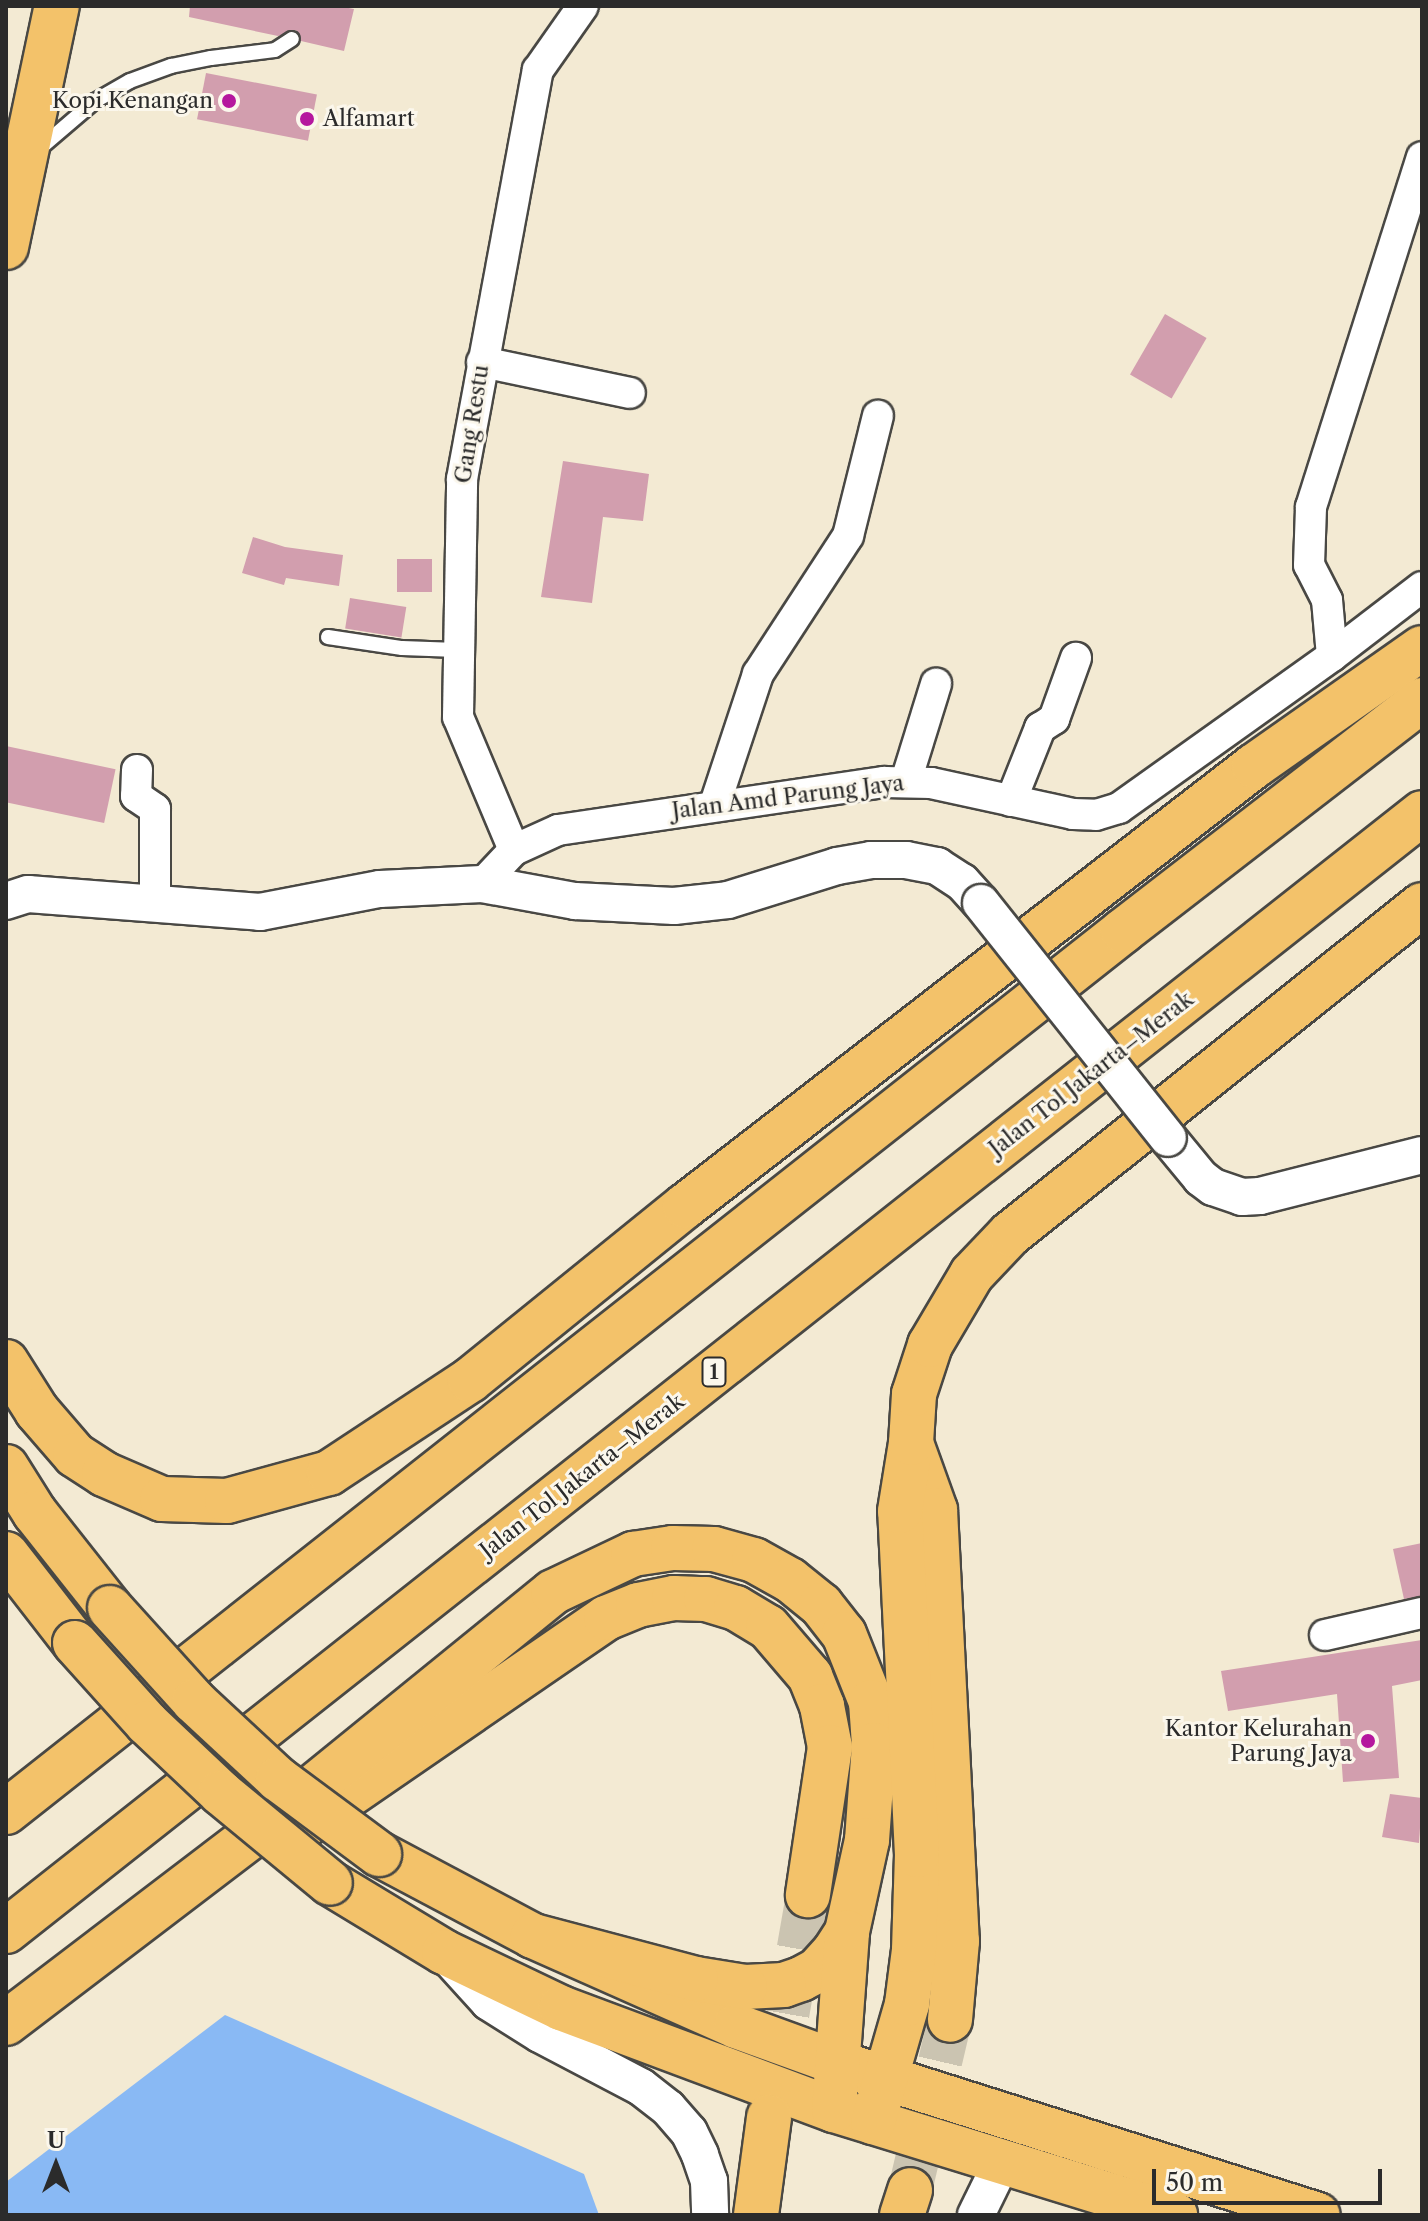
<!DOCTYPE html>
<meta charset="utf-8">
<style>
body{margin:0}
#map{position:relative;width:1428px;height:2221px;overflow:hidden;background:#f3ead3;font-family:"Libre Caslon Text",serif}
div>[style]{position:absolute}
.water>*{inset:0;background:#89b9f4}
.building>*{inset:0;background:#d29eae;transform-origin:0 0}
.motorway-tunnel>*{height:44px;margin-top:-22px;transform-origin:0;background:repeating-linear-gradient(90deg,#cbc4b1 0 44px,transparent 0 66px)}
.roads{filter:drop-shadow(2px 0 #494844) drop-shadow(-2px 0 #494844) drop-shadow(0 2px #494844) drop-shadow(0 -2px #494844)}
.service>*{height:14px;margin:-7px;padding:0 7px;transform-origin:7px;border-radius:7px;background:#fff}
.minor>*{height:30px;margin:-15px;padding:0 15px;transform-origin:15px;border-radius:15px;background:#fff}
.tertiary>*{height:36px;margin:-18px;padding:0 18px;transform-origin:18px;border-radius:18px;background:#fff}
.primary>*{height:44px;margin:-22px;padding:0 22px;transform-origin:22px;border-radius:22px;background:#f3c26a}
.motorway>*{height:44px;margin:-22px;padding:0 22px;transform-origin:22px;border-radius:22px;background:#f3c26a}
.bridges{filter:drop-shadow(2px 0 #494844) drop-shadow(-2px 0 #494844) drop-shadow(0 2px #494844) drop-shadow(0 -2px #494844)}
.tertiary-bridge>*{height:36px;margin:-18px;padding:0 18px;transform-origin:18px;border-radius:18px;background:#fff}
.primary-bridge>*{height:44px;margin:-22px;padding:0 22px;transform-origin:22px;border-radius:22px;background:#f3c26a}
.dots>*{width:22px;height:22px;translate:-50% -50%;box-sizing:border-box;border:4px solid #fbf7ec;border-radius:50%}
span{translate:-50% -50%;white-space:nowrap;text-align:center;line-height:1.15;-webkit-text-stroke:6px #fbf7ec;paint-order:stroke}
.shield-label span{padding:2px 6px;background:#fbf7ec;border:2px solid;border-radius:6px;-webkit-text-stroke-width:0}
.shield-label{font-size:20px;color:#2b2b2b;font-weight:700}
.poi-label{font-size:22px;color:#2b2b2b}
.right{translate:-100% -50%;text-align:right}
.left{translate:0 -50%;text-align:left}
.street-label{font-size:22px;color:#2b2b2b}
.frame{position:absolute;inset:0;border:8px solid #2b2b2b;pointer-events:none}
.north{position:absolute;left:16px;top:2125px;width:80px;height:80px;-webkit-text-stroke:6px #fbf7ec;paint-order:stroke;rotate:0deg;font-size:22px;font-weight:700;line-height:32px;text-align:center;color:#2b2b2b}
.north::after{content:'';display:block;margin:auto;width:28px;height:36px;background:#2b2b2b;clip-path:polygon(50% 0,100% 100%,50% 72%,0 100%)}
.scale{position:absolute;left:1152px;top:2169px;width:230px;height:36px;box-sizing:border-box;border:4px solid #2b2b2b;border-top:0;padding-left:10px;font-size:24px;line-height:28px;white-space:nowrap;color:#2b2b2b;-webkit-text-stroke:6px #fbf7ec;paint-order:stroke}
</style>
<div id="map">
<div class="water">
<i style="clip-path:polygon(225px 2015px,584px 2174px,599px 2215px,6px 2215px,6px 2182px)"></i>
</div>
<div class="building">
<i style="clip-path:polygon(190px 6px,338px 6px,354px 9px,344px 51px,301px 41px,296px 30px,278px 36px,189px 17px)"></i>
<i style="left:206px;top:73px;width:113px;height:47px;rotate:11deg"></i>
<i style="left:1165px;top:314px;width:48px;height:70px;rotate:30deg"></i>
<i style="clip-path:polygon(563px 461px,649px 474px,643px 521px,603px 517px,592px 603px,541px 597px)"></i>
<i style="clip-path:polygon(253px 537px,285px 547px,343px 555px,339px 586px,286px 578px,284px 585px,242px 573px)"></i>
<i style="left:397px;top:559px;width:35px;height:33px"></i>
<i style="left:350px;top:598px;width:57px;height:31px;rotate:9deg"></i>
<i style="left:6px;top:746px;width:112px;height:55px;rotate:12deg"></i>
<i style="clip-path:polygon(1422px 1543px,1422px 1596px,1404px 1599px,1393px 1549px)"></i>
<i style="clip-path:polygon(1422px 1640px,1422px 1680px,1392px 1686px,1399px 1778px,1343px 1782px,1337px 1694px,1228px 1711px,1221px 1671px)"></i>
<i style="clip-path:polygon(1390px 1794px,1422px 1798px,1419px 1843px,1382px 1837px)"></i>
</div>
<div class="motorway-tunnel">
<i style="left:776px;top:2079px;width:187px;rotate:-80.1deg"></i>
<i style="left:910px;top:2190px;width:175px;rotate:-76.8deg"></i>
</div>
<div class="roads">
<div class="service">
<i style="left:39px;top:149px;width:74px;rotate:-40.6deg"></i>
<i style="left:95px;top:101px;width:40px;rotate:-29.7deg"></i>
<i style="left:130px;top:81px;width:44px;rotate:-20.1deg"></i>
<i style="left:171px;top:66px;width:41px;rotate:-11.3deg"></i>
<i style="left:211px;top:58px;width:64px;rotate:-7.1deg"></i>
<i style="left:275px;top:50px;width:20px;rotate:-33deg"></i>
<i style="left:328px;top:637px;width:75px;rotate:8.5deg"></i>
<i style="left:402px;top:648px;width:55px;rotate:2.1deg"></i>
</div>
<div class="minor">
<i style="left:482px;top:362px;width:151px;rotate:11.8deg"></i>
<i style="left:1332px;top:656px;width:56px;rotate:-95.1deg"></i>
<i style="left:1327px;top:600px;width:39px;rotate:-117deg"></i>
<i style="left:1309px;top:565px;width:58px;rotate:-88deg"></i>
<i style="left:1311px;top:507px;width:367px;rotate:-72.4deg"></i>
<i style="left:137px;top:770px;width:26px;rotate:92deg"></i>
<i style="left:136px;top:796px;width:23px;rotate:34deg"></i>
<i style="left:155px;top:809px;width:97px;rotate:90deg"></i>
<i style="left:906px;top:781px;width:102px;rotate:-72.8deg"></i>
<i style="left:1011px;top:801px;width:79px;rotate:-68.3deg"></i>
<i style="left:1040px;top:728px;width:17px;rotate:-33deg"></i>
<i style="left:1054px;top:719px;width:65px;rotate:-70.2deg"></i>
<i style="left:715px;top:804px;width:137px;rotate:-71.7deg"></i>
<i style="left:758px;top:674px;width:165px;rotate:-56.9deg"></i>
<i style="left:848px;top:536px;width:124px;rotate:-76deg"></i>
<i style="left:514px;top:850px;width:144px;rotate:-112.8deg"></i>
<i style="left:458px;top:717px;width:238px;rotate:-89deg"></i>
<i style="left:462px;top:479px;width:416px;rotate:-79.5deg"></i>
<i style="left:538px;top:70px;width:78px;rotate:-54.9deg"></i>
<i style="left:482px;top:884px;width:47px;rotate:-46.7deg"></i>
<i style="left:514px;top:850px;width:48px;rotate:-24.4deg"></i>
<i style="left:558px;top:830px;width:330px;rotate:-8.4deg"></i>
<i style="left:884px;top:782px;width:47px;rotate:1.2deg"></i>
<i style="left:931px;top:783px;width:145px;rotate:12.3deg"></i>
<i style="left:1073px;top:814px;width:23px;rotate:2deg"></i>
<i style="left:1096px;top:815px;width:24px;rotate:-17deg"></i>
<i style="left:1119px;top:808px;width:262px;rotate:-35.5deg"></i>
<i style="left:1332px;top:656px;width:113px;rotate:-37.5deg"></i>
<i style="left:1325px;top:1635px;width:99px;rotate:-12.8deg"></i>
</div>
<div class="tertiary">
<i style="left:6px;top:901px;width:23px;rotate:-18deg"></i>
<i style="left:28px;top:894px;width:233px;rotate:4.4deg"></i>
<i style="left:260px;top:912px;width:122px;rotate:-10.9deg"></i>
<i style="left:380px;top:889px;width:102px;rotate:-2.8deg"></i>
<i style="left:482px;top:884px;width:95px;rotate:10.4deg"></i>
<i style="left:575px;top:901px;width:99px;rotate:2.9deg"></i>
<i style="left:674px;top:906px;width:54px;rotate:-6.3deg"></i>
<i style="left:728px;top:900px;width:114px;rotate:-17.3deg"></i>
<i style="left:837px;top:866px;width:35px;rotate:-10deg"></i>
<i style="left:871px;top:860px;width:35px"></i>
<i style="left:906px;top:860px;width:32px;rotate:11deg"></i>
<i style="left:937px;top:866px;width:30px;rotate:33deg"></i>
<i style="left:962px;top:882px;width:28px;rotate:48deg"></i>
<i style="left:1168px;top:1138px;width:52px;rotate:50.5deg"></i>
<i style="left:1201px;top:1178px;width:15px;rotate:37deg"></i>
<i style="left:1213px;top:1187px;width:31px;rotate:19deg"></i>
<i style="left:1242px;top:1197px;width:18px;rotate:-3deg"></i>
<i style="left:1260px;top:1196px;width:167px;rotate:-14.2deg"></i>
<i style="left:449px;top:1958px;width:59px;rotate:47.7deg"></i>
<i style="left:489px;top:2002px;width:60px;rotate:32.1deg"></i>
<i style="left:540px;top:2034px;width:114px;rotate:27.7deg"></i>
<i style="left:641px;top:2087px;width:34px;rotate:38deg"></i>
<i style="left:668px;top:2108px;width:32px;rotate:49deg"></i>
<i style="left:689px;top:2132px;width:25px;rotate:64deg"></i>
<i style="left:700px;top:2155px;width:28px;rotate:71deg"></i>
<i style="left:709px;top:2181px;width:34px;rotate:88deg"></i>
<i style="left:976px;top:2215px;width:59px;rotate:-63.9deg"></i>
</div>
<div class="primary">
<i style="left:6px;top:247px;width:246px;rotate:-78.1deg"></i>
<i style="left:6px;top:1467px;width:54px;rotate:57.8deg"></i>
<i style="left:35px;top:1513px;width:121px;rotate:51.7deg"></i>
<i style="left:6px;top:1554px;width:113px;rotate:52.2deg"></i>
<i style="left:379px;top:1854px;width:174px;rotate:28deg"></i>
<i style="left:533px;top:1936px;width:222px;rotate:23.9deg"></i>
<i style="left:736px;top:2026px;width:109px;rotate:19.9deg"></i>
<i style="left:838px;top:2063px;width:503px;rotate:17.57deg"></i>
<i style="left:330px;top:1883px;width:133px;rotate:31.2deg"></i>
<i style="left:444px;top:1952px;width:130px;rotate:25.6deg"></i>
<i style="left:561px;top:2008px;width:291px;rotate:20.5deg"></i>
<i style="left:834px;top:2110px;width:357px;rotate:17.1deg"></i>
</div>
<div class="motorway">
<i style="left:6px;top:1362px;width:58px;rotate:57.7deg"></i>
<i style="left:37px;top:1411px;width:58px;rotate:49.2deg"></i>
<i style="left:75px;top:1455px;width:35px;rotate:33deg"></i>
<i style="left:104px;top:1474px;width:63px;rotate:23.3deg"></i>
<i style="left:162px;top:1499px;width:65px;rotate:1.8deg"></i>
<i style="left:227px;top:1501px;width:106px;rotate:-15.4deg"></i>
<i style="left:329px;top:1473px;width:169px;rotate:-33.4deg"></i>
<i style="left:470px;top:1380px;width:277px;rotate:-39deg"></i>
<i style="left:685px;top:1206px;width:719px;rotate:-37.71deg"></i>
<i style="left:1254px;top:766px;width:205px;rotate:-35.1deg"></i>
<i style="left:912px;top:1446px;width:68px;rotate:70.2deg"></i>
<i style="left:935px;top:1510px;width:432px;rotate:87.1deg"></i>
<i style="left:957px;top:1941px;width:79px;rotate:95.1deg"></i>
<i style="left:6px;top:1812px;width:1423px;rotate:-38.26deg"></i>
<i style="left:1123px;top:931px;width:378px;rotate:-37.7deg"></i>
<i style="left:302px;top:1827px;width:369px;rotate:-34.5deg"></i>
<i style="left:606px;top:1618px;width:35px;rotate:-22deg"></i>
<i style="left:638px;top:1605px;width:37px;rotate:-11deg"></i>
<i style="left:674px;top:1598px;width:32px;rotate:2deg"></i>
<i style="left:706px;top:1599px;width:31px;rotate:17deg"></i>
<i style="left:736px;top:1608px;width:37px;rotate:31deg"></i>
<i style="left:768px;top:1627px;width:65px;rotate:49.4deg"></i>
<i style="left:810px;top:1676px;width:32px;rotate:68deg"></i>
<i style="left:822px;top:1706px;width:42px;rotate:79deg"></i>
<i style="left:830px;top:1747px;width:150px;rotate:98.5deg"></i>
<i style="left:6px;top:1931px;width:1804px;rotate:-38.29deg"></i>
<i style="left:6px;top:2023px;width:338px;rotate:-37.3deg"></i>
<i style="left:275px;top:1818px;width:358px;rotate:-39.1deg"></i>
<i style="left:553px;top:1592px;width:89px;rotate:-25.4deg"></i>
<i style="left:633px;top:1554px;width:40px;rotate:-8.5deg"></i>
<i style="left:673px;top:1548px;width:41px;rotate:1.4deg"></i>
<i style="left:714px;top:1549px;width:41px;rotate:15.4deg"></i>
<i style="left:754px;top:1560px;width:41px;rotate:29.1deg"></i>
<i style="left:790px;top:1580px;width:40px;rotate:39deg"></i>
<i style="left:821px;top:1605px;width:37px;rotate:52deg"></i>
<i style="left:844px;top:1634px;width:73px;rotate:68.3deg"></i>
<i style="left:871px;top:1702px;width:43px;rotate:86deg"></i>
<i style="left:874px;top:1745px;width:95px;rotate:94.2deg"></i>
<i style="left:867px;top:1840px;width:94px;rotate:102.3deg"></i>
<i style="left:847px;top:1932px;width:24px;rotate:123deg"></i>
<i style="left:834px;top:1952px;width:24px;rotate:132deg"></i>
<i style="left:818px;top:1970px;width:19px;rotate:152deg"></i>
<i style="left:801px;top:1979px;width:18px;rotate:161deg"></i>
<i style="left:784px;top:1985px;width:39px;rotate:177deg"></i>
<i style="left:745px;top:1987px;width:50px;rotate:-170.7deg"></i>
<i style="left:696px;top:1979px;width:169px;rotate:-165.2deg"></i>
<i style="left:834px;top:2110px;width:178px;rotate:-85.8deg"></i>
<i style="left:873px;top:2122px;width:123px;rotate:-73.9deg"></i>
<i style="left:907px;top:2004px;width:54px;rotate:-82.6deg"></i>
<i style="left:914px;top:1950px;width:95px;rotate:-88.2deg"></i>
<i style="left:917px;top:1855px;width:344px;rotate:-92.8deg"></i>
<i style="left:900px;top:1511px;width:69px;rotate:-80.8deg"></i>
<i style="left:911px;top:1443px;width:49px;rotate:-86.5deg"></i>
<i style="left:914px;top:1394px;width:52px;rotate:-71.9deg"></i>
<i style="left:930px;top:1345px;width:82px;rotate:-59.4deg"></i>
<i style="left:972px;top:1274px;width:55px;rotate:-46.5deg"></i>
<i style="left:1010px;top:1234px;width:527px;rotate:-38.61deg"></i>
<i style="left:756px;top:2215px;width:99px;rotate:-82.4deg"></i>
<i style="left:902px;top:2215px;width:26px;rotate:-72deg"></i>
</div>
</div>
<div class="bridges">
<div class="tertiary-bridge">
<i style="left:981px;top:903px;width:300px;rotate:51.5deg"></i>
</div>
<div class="primary-bridge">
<i style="left:110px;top:1608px;width:125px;rotate:47.9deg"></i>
<i style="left:194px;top:1701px;width:115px;rotate:42.9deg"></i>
<i style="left:278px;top:1779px;width:126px;rotate:36.6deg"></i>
<i style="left:75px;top:1643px;width:108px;rotate:48deg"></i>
<i style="left:147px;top:1723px;width:102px;rotate:43.4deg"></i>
<i style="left:221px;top:1793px;width:141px;rotate:39.5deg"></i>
</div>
</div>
<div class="dots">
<i style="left:229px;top:101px;background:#b5179e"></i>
<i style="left:307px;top:119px;background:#b5179e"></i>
<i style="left:1368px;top:1741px;background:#b5179e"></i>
</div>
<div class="shield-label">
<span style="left:714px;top:1372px">1</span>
</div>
<div class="poi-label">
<span class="right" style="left:213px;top:101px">Kopi Kenangan</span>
<span class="left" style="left:323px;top:119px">Alfamart</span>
<span class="right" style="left:1352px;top:1741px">Kantor Kelurahan<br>Parung Jaya</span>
</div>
<div class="street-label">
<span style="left:472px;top:424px;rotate:-81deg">Gang Restu</span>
<span style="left:788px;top:797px;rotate:-7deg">Jalan Amd Parung Jaya</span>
<span style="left:1091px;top:1074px;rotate:-38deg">Jalan Tol Jakarta–Merak</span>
<span style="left:582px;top:1476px;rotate:-38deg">Jalan Tol Jakarta–Merak</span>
</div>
<div class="frame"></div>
<div class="north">U</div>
<div class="scale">50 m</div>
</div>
